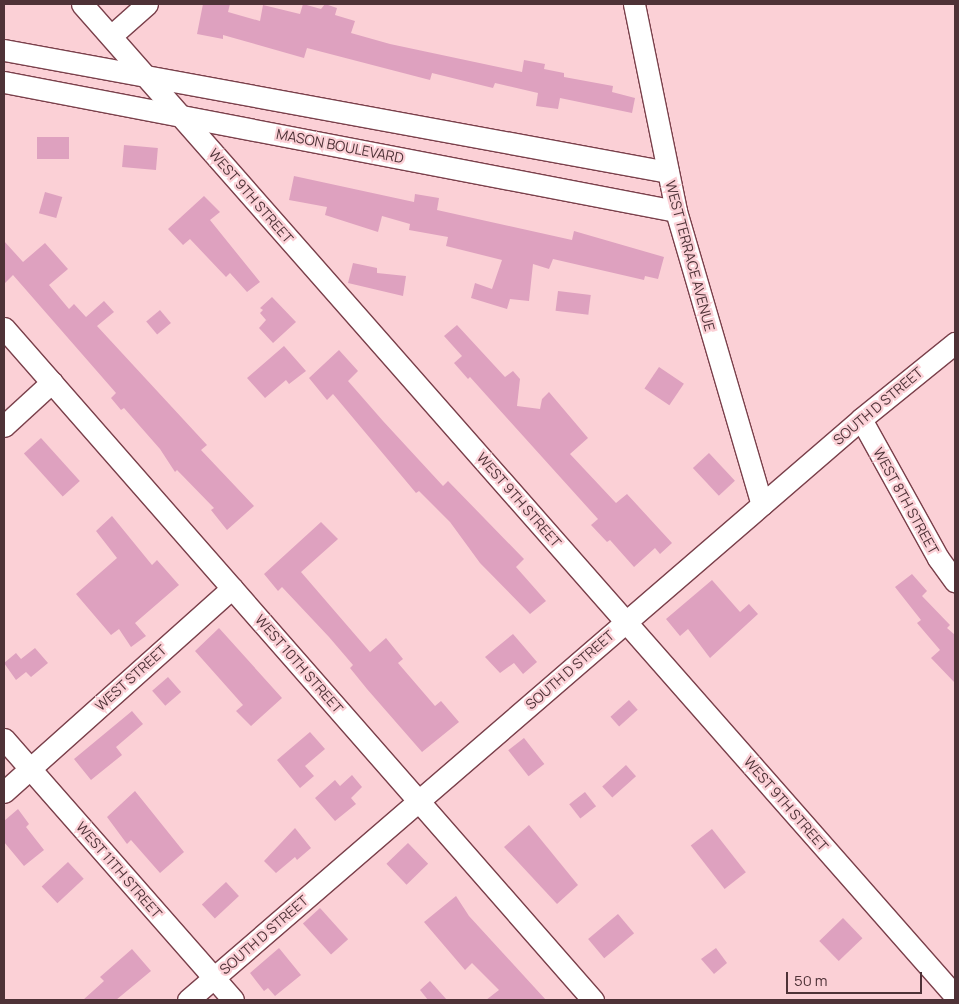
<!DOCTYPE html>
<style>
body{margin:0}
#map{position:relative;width:959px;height:1004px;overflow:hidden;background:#fbd0d6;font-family:Manrope,sans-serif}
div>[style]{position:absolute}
.building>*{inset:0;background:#dea1bf;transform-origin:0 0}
.roads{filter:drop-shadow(1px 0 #7a404b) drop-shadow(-1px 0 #7a404b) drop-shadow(0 1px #7a404b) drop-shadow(0 -1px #7a404b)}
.minor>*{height:21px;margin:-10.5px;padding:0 10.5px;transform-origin:10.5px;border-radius:10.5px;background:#fff}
span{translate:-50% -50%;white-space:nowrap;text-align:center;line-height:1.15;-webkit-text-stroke:4.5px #fbd0d6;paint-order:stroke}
.street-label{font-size:14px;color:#4e3237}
.frame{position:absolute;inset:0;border:5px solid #4e3237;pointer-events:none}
.scale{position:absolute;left:786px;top:972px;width:136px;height:22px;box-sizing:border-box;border:2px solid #4e3237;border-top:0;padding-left:6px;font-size:15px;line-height:18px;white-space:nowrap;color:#4e3237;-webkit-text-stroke:4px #fbd0d6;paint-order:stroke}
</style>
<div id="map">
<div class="building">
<i style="clip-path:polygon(203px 4px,230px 4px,228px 12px,260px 21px,263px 5px,300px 14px,303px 4px,321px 9px,325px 4px,337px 8px,335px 15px,355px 21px,351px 33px,390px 44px,522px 72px,524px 60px,545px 64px,544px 69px,564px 73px,564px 77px,613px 86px,612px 92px,635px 98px,632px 113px,560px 98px,558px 109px,536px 106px,538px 93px,495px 83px,493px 88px,432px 73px,430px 80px,307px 48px,304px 58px,223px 35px,223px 39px,197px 34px)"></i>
<i style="left:37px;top:137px;width:32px;height:22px"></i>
<i style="left:124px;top:145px;width:34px;height:22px;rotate:5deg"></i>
<i style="clip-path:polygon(294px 176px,414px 202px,415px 194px,439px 198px,437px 210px,572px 240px,574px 231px,664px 257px,658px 279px,645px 276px,644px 280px,553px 259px,549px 269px,533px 264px,529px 301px,510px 299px,507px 309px,471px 298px,475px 283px,492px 289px,502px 260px,446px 246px,448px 237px,409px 230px,410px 224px,382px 216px,378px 232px,325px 215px,327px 207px,289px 200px)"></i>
<i style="left:45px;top:192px;width:18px;height:22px;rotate:16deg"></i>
<i style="clip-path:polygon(204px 196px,220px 212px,210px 220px,260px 282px,247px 292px,230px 273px,226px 277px,190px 239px,183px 245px,168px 229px)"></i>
<i style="clip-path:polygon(4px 241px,23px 262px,45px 243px,68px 269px,49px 285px,69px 309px,74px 304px,86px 317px,104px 301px,114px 312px,97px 326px,207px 445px,201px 450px,254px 506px,227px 530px,211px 510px,214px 508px,177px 470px,175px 472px,160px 449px,124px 408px,121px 410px,111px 398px,116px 393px,13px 275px,4px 284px)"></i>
<i style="clip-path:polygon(353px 263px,377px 268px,377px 273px,406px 276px,403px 296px,348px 283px)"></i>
<i style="left:558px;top:291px;width:33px;height:20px;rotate:7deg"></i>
<i style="clip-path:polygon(272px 297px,296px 322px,273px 343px,259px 328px,266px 320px,260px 313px,263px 310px,260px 308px)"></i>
<i style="left:160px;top:310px;width:17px;height:18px;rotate:50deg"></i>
<i style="clip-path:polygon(457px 325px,505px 377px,513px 371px,520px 379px,517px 406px,540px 409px,542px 399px,549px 392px,588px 438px,570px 454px,616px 503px,627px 494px,672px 543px,660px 554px,655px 548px,634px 567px,610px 540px,607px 542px,591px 525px,598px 519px,470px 377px,468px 379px,454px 363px,462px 356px,444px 336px)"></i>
<i style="clip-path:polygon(284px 346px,306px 371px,289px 384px,286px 380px,265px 398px,247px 378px)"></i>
<i style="clip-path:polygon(339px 350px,358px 371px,348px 381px,383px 421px,443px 486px,448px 481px,524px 559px,516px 567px,546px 601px,530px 614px,480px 563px,450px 522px,419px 491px,416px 493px,333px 394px,327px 400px,309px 378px)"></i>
<i style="left:659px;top:367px;width:30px;height:26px;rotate:34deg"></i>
<i style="left:41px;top:438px;width:58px;height:23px;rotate:48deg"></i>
<i style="left:709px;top:453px;width:38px;height:22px;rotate:47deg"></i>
<i style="clip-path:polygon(112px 516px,152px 565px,157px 560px,179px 585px,135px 623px,146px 636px,131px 647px,119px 629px,111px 635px,76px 594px,117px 558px,96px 531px)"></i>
<i style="clip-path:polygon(321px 522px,338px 539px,301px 572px,370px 652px,386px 638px,403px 659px,398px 663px,435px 706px,441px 701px,459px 722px,422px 752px,367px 689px,350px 668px,353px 665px,329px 637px,282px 587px,278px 591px,264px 574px)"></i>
<i style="clip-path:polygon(912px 574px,927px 591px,922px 596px,950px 625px,947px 628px,955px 635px,955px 683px,931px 658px,940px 650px,917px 623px,921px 620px,895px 587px)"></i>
<i style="clip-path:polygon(712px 580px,740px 612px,749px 604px,758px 614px,710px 658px,688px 629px,680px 636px,666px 619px)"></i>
<i style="clip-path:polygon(219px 628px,282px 698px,251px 726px,236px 711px,243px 705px,195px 651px)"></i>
<i style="clip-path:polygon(513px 634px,537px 662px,523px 674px,514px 663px,500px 673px,485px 657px)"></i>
<i style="clip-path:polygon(35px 648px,48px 663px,31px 677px,26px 672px,16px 680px,4px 663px,16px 653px,21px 659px)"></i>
<i style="left:168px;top:677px;width:20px;height:21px;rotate:49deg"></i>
<i style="left:629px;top:700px;width:13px;height:25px;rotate:48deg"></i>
<i style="clip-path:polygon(132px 711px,143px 724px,116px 747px,122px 755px,91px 780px,74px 759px)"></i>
<i style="clip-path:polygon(310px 732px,325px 749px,305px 766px,314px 776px,300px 788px,277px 760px)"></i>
<i style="left:524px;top:738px;width:33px;height:20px;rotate:52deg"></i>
<i style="left:626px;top:765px;width:15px;height:32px;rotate:48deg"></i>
<i style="clip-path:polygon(352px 775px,362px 787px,351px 798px,356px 804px,335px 821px,315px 798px,335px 780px,340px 786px)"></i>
<i style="clip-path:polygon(135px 791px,184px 852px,160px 873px,131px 840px,127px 844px,107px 817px)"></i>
<i style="left:585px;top:792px;width:18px;height:20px;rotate:52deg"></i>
<i style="clip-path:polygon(18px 809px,29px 824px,26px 827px,44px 850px,24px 866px,4px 842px,4px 821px)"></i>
<i style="clip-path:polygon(529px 825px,578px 885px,557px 904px,504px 847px)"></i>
<i style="clip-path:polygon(295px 828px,311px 848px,297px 860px,295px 857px,276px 873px,264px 861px)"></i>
<i style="left:712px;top:829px;width:55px;height:27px;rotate:52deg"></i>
<i style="left:408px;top:843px;width:29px;height:30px;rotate:46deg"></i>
<i style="left:68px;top:862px;width:23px;height:36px;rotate:47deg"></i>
<i style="left:226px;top:882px;width:19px;height:33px;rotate:47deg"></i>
<i style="clip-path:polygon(456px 896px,469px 916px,546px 1000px,486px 1000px,499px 990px,472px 963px,465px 970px,424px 922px)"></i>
<i style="left:320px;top:908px;width:42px;height:23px;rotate:48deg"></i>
<i style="left:618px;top:914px;width:25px;height:39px;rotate:50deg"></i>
<i style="left:843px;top:918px;width:28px;height:33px;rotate:46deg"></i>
<i style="clip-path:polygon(279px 948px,301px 975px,275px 996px,268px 988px,264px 991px,250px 973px)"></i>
<i style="clip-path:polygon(716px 948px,727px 963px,714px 974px,701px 959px)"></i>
<i style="clip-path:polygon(132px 949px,151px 971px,116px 1000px,83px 1000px,104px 981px,100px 977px)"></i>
<i style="clip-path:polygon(430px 981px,447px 1000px,428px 1000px,420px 990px)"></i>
</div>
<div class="roads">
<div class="minor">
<i style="left:82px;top:4px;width:1321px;rotate:48.65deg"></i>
<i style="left:634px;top:4px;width:211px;rotate:78.5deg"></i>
<i style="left:676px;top:211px;width:306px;rotate:73.7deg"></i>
<i style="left:111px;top:36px;width:48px;rotate:-41.6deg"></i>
<i style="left:4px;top:50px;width:675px;rotate:10.41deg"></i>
<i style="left:4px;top:82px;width:684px;rotate:10.87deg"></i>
<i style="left:4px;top:328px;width:894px;rotate:48.77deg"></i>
<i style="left:861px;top:419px;width:159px;rotate:61deg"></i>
<i style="left:938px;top:558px;width:29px;rotate:54deg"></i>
<i style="left:4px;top:426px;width:65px;rotate:-42.5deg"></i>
<i style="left:4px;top:739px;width:347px;rotate:48.7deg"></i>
<i style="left:4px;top:792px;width:306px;rotate:-41.8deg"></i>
<i style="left:188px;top:1000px;width:889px;rotate:-40.8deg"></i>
<i style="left:861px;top:419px;width:121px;rotate:-39deg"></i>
</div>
</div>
<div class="street-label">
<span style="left:340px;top:146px;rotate:11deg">MASON BOULEVARD</span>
<span style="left:251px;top:196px;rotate:49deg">WEST 9TH STREET</span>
<span style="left:690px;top:256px;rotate:75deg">WEST TERRACE AVENUE</span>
<span style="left:878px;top:406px;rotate:-40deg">SOUTH D STREET</span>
<span style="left:519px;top:500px;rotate:49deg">WEST 9TH STREET</span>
<span style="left:906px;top:501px;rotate:61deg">WEST 8TH STREET</span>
<span style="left:299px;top:664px;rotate:49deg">WEST 10TH STREET</span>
<span style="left:570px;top:670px;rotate:-41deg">SOUTH D STREET</span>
<span style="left:131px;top:678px;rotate:-42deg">WEST STREET</span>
<span style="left:786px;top:804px;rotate:49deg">WEST 9TH STREET</span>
<span style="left:119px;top:870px;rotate:49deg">WEST 11TH STREET</span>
<span style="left:264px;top:935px;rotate:-41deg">SOUTH D STREET</span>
</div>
<div class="frame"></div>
<div class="scale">50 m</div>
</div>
